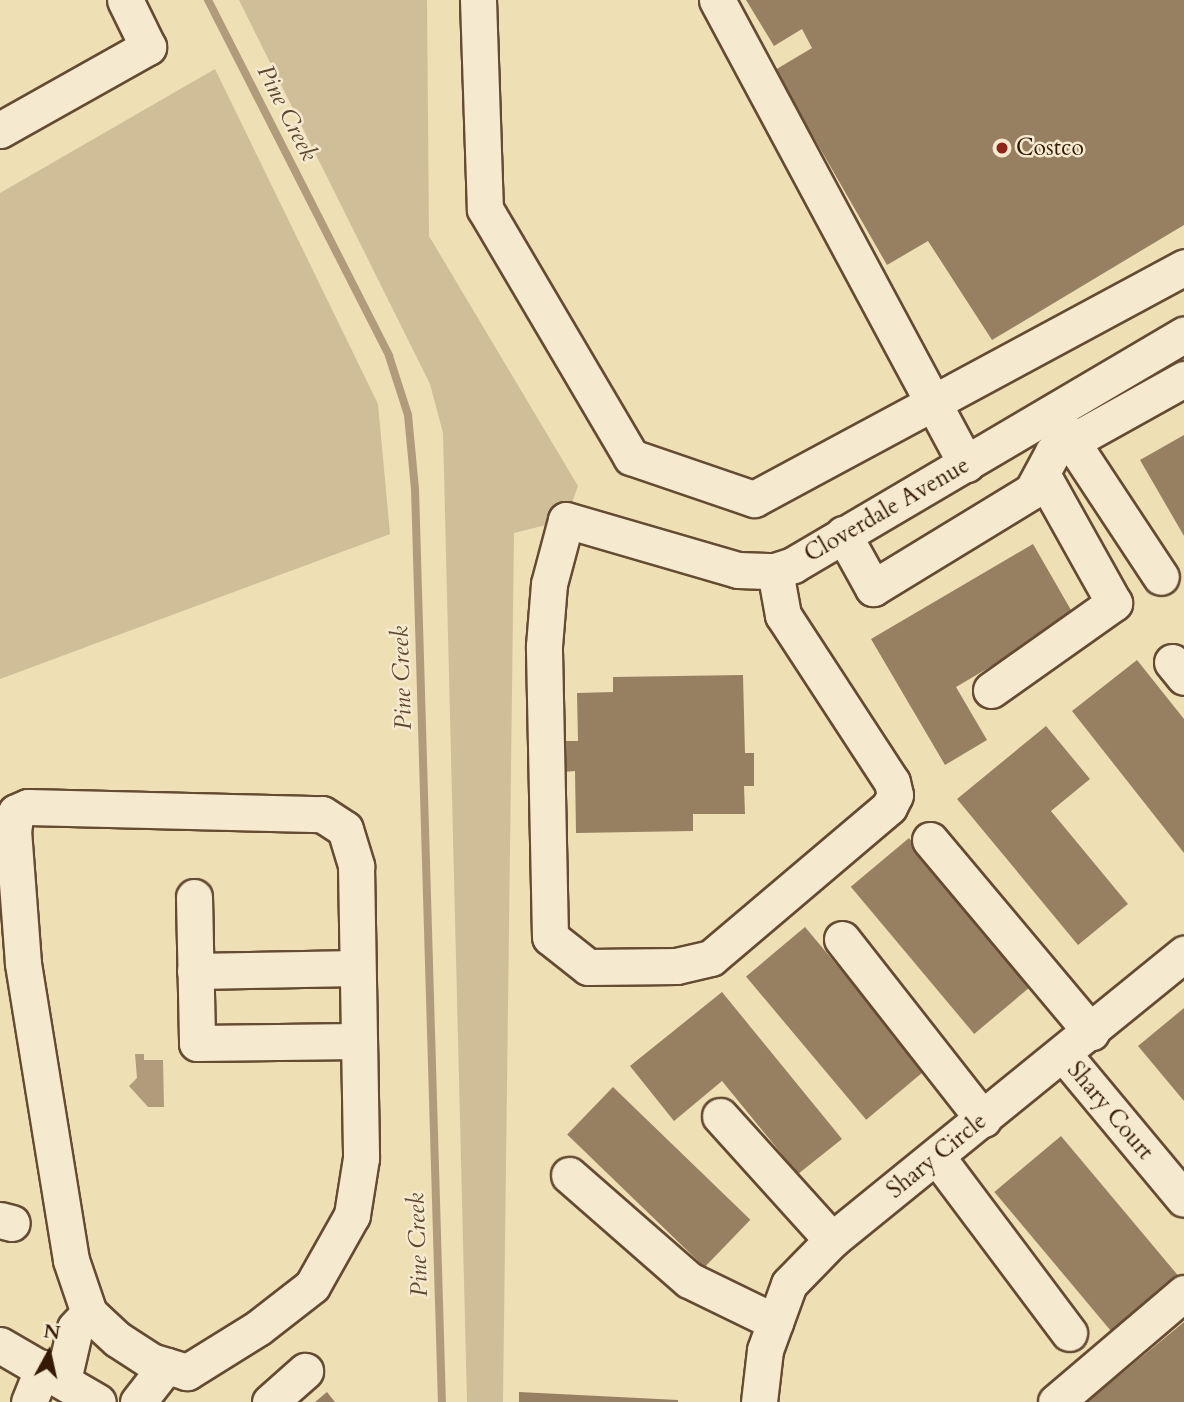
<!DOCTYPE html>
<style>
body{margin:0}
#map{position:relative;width:1184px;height:1402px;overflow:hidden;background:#efdfb5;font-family:Cardo,serif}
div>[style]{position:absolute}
.green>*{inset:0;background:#cfbe97}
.water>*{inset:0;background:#b09c7a}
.stream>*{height:8px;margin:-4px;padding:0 4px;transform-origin:4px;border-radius:4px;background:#b09c7a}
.building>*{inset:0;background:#968061;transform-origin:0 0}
.roads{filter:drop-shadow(2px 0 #644b32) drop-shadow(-2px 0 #644b32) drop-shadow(0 2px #644b32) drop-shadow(0 -2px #644b32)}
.minor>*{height:35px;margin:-17.5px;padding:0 17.5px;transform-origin:17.5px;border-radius:17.5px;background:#f5eacf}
.dots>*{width:19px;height:19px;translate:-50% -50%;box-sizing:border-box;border:4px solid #f5eacf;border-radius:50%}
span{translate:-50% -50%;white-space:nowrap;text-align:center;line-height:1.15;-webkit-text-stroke:5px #f5eacf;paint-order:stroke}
.poi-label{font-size:23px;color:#351a07}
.left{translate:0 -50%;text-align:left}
.street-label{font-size:23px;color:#351a07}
.water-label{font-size:24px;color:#60482f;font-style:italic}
.north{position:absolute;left:14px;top:1318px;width:70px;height:70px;-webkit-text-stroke:5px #f5eacf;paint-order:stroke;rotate:8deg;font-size:19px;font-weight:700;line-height:28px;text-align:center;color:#351a07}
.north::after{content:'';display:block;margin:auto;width:24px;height:32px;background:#351a07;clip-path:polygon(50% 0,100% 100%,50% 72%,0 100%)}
</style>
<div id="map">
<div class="green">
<i style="clip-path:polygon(239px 0,427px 0,429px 236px,578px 486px,566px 520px,514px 533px,503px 1402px,467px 1402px,443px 433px,430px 384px)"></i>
<i style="clip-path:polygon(215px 69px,378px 404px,390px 534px,0 679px,0 193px)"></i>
</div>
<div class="water">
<i style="clip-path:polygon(135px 1054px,144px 1054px,144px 1060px,163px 1060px,164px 1107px,148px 1107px,129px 1086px,137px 1078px)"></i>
</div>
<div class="stream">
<i style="left:208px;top:0;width:399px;rotate:63deg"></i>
<i style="left:389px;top:356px;width:62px;rotate:72.1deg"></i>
<i style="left:408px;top:415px;width:74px;rotate:84.6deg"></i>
<i style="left:415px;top:489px;width:913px;rotate:88.31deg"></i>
</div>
<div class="building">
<i style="clip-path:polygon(746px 0,1184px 0,1184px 225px,992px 340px,928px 241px,887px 265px,775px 70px,812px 48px,802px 29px,774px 46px)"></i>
<i style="clip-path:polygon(1184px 435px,1184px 536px,1140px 460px)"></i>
<i style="clip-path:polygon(1033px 544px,1075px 617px,956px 687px,987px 740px,945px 765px,871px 639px)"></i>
<i style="clip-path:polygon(1137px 660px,1184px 719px,1184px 853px,1072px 711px)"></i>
<i style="clip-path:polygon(743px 675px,745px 753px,754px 753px,754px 786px,744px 786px,745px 814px,693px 814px,693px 831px,576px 833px,575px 771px,563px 772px,563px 741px,578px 741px,577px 693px,613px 692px,613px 677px)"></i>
<i style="clip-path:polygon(1046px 726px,1090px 779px,1051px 811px,1128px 904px,1078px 945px,957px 799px)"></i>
<i style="left:909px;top:838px;width:192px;height:76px;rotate:50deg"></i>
<i style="left:805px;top:927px;width:187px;height:77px;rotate:50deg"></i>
<i style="clip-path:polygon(722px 992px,842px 1139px,798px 1174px,722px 1081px,674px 1121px,630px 1066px)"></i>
<i style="clip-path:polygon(1184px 1008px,1184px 1101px,1138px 1046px)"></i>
<i style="left:613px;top:1087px;width:191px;height:66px;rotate:44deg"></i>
<i style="left:1061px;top:1136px;width:185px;height:87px;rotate:50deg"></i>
<i style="clip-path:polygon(1184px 1322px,1184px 1402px,1087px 1402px)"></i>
<i style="clip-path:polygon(327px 1392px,335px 1402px,315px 1402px)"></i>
<i style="clip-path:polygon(519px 1392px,678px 1400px,678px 1402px,519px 1402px)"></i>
</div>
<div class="roads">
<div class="minor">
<i style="left:478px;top:0;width:209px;rotate:88.1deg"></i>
<i style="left:485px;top:209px;width:288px;rotate:59.5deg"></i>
<i style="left:631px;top:457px;width:130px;rotate:18.9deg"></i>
<i style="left:754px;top:499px;width:489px;rotate:-28.3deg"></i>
<i style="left:717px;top:0;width:527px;rotate:61.78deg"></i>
<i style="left:0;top:130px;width:170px;rotate:-29.3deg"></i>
<i style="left:148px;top:47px;width:52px;rotate:-116.1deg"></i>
<i style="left:1060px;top:424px;width:183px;rotate:56.6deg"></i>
<i style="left:843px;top:534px;width:62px;rotate:60.9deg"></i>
<i style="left:873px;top:588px;width:186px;rotate:-31.4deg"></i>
<i style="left:1032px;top:491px;width:44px;rotate:-61.7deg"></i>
<i style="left:1053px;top:452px;width:150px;rotate:-29.1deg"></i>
<i style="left:775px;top:571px;width:45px;rotate:79.7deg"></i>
<i style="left:783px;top:615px;width:199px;rotate:56.9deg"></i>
<i style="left:892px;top:782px;width:13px;rotate:77deg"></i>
<i style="left:895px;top:795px;width:13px;rotate:117deg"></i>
<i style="left:889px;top:807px;width:233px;rotate:139.7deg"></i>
<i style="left:711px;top:958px;width:35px;rotate:167deg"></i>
<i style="left:677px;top:966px;width:89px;rotate:179.4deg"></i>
<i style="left:588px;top:967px;width:48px;rotate:-141.7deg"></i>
<i style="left:550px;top:937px;width:291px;rotate:-91.2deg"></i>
<i style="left:544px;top:646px;width:62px;rotate:-85.4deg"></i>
<i style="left:549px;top:584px;width:66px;rotate:-75.1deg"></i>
<i style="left:566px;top:520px;width:179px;rotate:16.2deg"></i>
<i style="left:738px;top:570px;width:37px;rotate:2deg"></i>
<i style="left:775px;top:571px;width:19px;rotate:-18deg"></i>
<i style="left:793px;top:565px;width:454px;rotate:-30.5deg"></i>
<i style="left:1172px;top:662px;width:19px;rotate:51deg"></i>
<i style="left:991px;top:690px;width:151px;rotate:-35.3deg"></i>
<i style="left:1114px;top:603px;width:148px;rotate:-119.2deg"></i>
<i style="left:28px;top:807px;width:294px;rotate:1.4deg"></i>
<i style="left:322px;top:814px;width:27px;rotate:33deg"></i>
<i style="left:345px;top:829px;width:39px;rotate:73deg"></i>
<i style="left:356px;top:866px;width:292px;rotate:89deg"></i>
<i style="left:361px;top:1158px;width:58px;rotate:99deg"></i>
<i style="left:352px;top:1215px;width:81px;rotate:119.4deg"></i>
<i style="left:312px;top:1286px;width:68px;rotate:142.1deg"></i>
<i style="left:258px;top:1328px;width:84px;rotate:148.2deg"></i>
<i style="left:187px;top:1372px;width:38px;rotate:-163deg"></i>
<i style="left:151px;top:1361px;width:40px;rotate:-147.1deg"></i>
<i style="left:117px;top:1339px;width:38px;rotate:-137deg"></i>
<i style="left:89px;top:1313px;width:56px;rotate:-108.8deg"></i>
<i style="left:71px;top:1260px;width:301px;rotate:-99.2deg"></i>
<i style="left:23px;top:963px;width:132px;rotate:-94.3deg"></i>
<i style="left:13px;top:831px;width:19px;rotate:-81deg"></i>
<i style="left:16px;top:812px;width:13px;rotate:-23deg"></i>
<i style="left:930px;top:840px;width:251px;rotate:50deg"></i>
<i style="left:194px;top:897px;width:146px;rotate:88.8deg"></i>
<i style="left:197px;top:1043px;width:161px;rotate:-0.7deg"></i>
<i style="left:842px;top:939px;width:229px;rotate:51.9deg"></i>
<i style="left:195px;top:971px;width:162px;rotate:-1.1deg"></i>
<i style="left:1064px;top:1055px;width:187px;rotate:50.2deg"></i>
<i style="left:720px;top:1116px;width:167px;rotate:47.9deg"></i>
<i style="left:937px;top:1157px;width:220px;rotate:53.1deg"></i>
<i style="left:569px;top:1175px;width:159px;rotate:41.2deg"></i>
<i style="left:689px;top:1280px;width:96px;rotate:26deg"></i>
<i style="left:0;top:1220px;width:12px;rotate:14deg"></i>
<i style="left:0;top:1345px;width:113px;rotate:30.2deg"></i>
<i style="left:63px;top:1380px;width:53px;rotate:-77deg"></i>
<i style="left:75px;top:1328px;width:21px;rotate:-47deg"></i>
<i style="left:29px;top:1402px;width:37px;rotate:-68deg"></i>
<i style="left:138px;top:1402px;width:46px;rotate:-52.1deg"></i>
<i style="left:270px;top:1402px;width:47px;rotate:-41.5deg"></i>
<i style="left:759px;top:1402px;width:52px;rotate:-83.4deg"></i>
<i style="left:765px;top:1350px;width:70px;rotate:-70deg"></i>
<i style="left:789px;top:1284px;width:62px;rotate:-45.7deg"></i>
<i style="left:832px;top:1240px;width:454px;rotate:-39.1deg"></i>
<i style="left:1056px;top:1402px;width:168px;rotate:-40.4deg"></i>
</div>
</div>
<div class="dots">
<i style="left:1002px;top:148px;background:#8f2418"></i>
</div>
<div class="poi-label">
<span class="left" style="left:1016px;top:148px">Costco</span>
</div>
<div class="street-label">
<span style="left:887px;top:510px;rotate:-30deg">Cloverdale Avenue</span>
<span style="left:1110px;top:1111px;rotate:50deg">Shary Court</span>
<span style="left:937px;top:1156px;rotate:-39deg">Shary Circle</span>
</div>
<div class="water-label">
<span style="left:287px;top:113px;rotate:63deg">Pine Creek</span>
<span style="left:402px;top:678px;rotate:-92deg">Pine Creek</span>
<span style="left:418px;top:1245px;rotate:-92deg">Pine Creek</span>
</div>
<div class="north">N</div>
</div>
